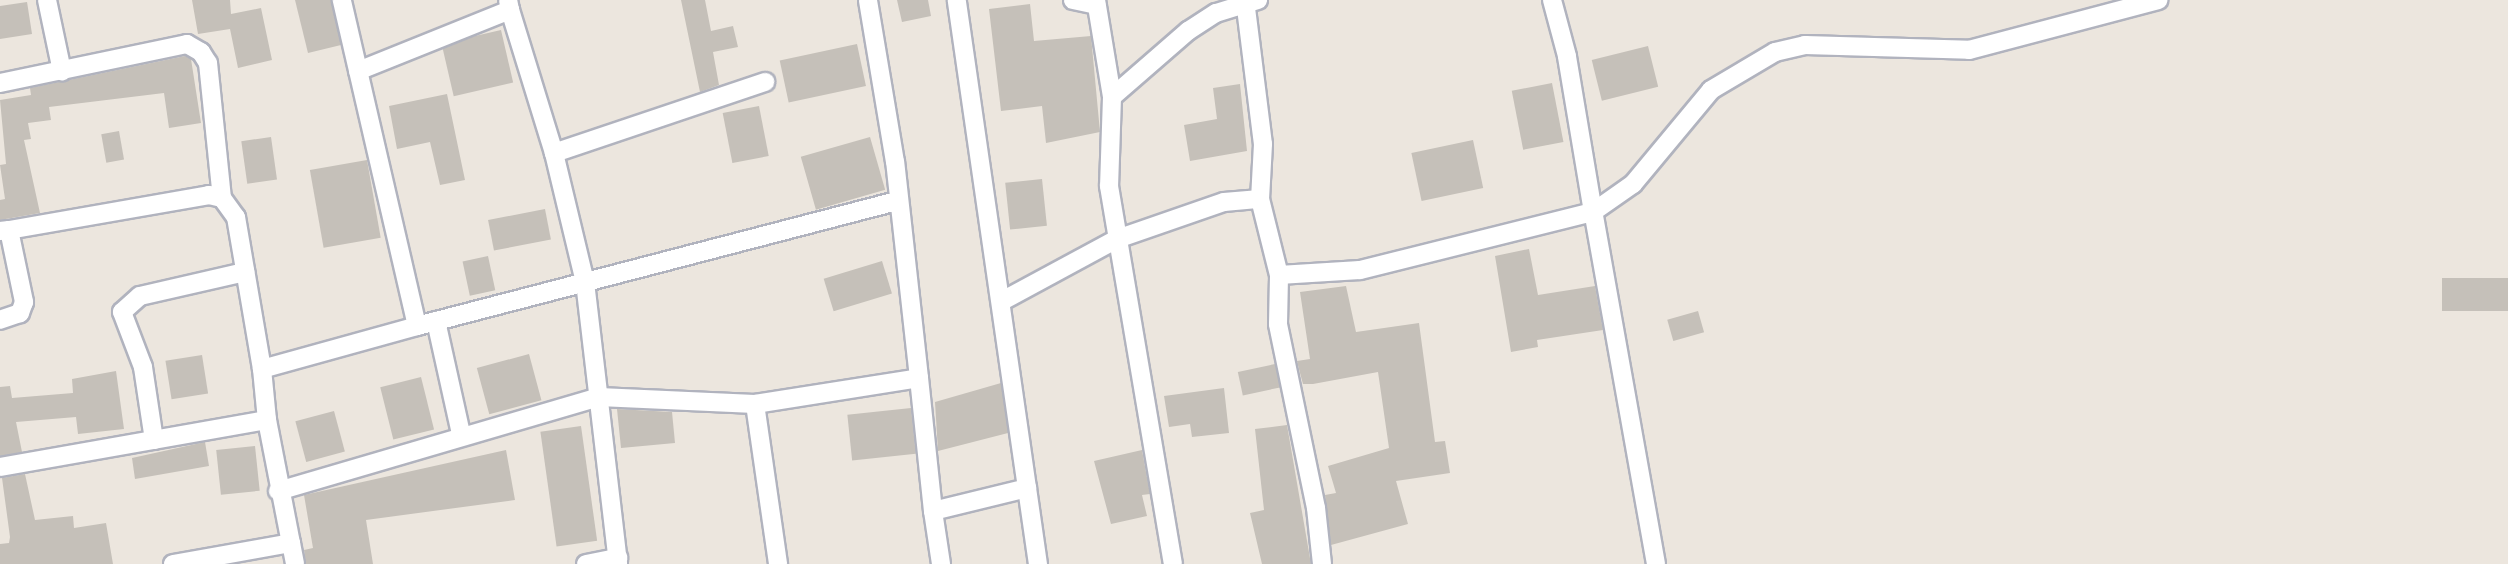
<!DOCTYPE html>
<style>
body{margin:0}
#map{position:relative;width:2508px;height:564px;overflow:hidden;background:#ece6de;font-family:"PT Sans Narrow",sans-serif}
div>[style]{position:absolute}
.building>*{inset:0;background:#c5c0b9;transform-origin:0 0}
.roads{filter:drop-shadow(2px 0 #b1b3be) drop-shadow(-2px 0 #b1b3be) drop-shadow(0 2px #b1b3be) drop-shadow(0 -2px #b1b3be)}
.minor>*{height:18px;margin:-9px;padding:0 9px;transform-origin:9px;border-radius:9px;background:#fff}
span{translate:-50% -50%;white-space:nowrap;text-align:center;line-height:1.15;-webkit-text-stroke:6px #fff;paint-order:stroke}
</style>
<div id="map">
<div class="building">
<i style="clip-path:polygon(192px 0,230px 0,231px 14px,261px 8px,272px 60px,238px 68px,230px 29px,198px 34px)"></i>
<i style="clip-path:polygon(295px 0,331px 0,341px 45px,308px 53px)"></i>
<i style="clip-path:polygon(681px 0,705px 0,711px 31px,733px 26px,738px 47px,713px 52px,719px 85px,700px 92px)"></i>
<i style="clip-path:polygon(897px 0,928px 0,931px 16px,902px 22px)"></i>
<i style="clip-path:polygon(27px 2px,32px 34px,0 39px,0 6px)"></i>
<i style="clip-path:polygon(1030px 4px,1034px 41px,1091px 36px,1100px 132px,1046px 143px,1042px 106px,1001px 111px,989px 9px)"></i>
<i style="left:501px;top:30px;width:54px;height:61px;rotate:77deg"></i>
<i style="left:857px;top:44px;width:43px;height:79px;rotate:78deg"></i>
<i style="left:1648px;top:46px;width:42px;height:58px;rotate:76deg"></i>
<i style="clip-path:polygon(185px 56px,191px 59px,201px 123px,169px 128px,164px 93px,49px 107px,51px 120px,28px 123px,31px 139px,24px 140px,40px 213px,0 220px,0 200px,5px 199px,0 165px,6px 164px,0 100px,31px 95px,30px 88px)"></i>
<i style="left:1552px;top:83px;width:60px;height:41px;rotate:79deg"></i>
<i style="clip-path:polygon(1240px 84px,1247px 151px,1190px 161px,1184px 125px,1217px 119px,1213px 88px)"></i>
<i style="clip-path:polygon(447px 94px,465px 180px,440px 185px,430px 142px,397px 149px,389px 106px)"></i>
<i style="left:759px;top:106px;width:51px;height:37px;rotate:79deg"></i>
<i style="left:119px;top:131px;width:29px;height:18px;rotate:80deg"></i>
<i style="left:271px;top:137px;width:43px;height:30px;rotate:82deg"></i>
<i style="left:870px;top:137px;width:55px;height:72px;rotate:74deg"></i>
<i style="left:1473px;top:140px;width:49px;height:63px;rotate:78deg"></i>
<i style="left:367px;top:160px;width:79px;height:58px;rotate:80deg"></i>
<i style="left:1042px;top:179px;width:47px;height:37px;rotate:84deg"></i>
<i style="left:545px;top:209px;width:31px;height:58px;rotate:79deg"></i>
<i style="clip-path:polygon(1529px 249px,1538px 295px,1595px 286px,1603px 330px,1537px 340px,1538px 347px,1511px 352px,1495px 256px)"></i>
<i style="left:488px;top:256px;width:35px;height:26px;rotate:78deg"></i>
<i style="left:882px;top:261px;width:34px;height:61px;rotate:73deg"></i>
<i style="left:2508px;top:278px;width:33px;height:66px;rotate:90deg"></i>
<i style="clip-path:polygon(1346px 286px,1356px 332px,1419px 323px,1435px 442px,1445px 441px,1450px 473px,1396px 481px,1408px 524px,1331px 545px,1325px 495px,1336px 493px,1328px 466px,1389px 448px,1378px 372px,1313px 384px,1303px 384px,1300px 373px,1297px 361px,1310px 359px,1300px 292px)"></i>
<i style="left:1698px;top:311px;width:22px;height:32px;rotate:74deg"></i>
<i style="left:529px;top:354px;width:48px;height:54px;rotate:75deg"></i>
<i style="left:202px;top:355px;width:39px;height:37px;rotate:81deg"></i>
<i style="left:1275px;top:364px;width:24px;height:38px;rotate:78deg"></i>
<i style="clip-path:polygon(116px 371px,124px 429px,78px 434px,76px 417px,16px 422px,22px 452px,0 456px,0 387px,10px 386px,12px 398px,73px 393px,72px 379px)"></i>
<i style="left:421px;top:377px;width:54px;height:42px;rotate:76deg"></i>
<i style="clip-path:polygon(1001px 383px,1008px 433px,938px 451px,935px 402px)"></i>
<i style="clip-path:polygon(1224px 388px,1229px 433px,1192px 437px,1190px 424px,1169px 427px,1164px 396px)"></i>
<i style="left:911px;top:408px;width:46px;height:64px;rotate:84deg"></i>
<i style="clip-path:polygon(617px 409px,672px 412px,675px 443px,621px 448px)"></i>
<i style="left:334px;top:411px;width:42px;height:40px;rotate:75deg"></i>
<i style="clip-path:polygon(1287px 425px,1311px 564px,1262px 564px,1250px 513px,1264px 510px,1255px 429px)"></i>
<i style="left:581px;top:426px;width:116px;height:41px;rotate:82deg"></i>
<i style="clip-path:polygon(205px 442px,209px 466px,135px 479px,132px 458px)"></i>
<i style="left:255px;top:446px;width:45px;height:39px;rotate:84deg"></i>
<i style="clip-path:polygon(506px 450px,515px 500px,366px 520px,373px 564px,306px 564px,304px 550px,313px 548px,304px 495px)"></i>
<i style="clip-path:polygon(1142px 450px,1150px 494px,1142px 495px,1147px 516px,1111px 524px,1094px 461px)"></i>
<i style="clip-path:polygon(25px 474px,35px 520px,73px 516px,74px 528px,106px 523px,113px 564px,0 564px,0 544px,9px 543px,10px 537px,2px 478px)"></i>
</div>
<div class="roads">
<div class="minor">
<i style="left:47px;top:0;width:73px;rotate:78.1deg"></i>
<i style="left:1073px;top:0;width:24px;rotate:12deg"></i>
<i style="left:1096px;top:0;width:98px;rotate:80.6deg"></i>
<i style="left:1112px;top:97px;width:89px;rotate:91.9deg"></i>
<i style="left:1109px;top:186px;width:383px;rotate:80.4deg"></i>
<i style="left:1245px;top:0;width:145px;rotate:82.9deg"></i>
<i style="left:1263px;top:144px;width:55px;rotate:93.1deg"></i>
<i style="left:510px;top:10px;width:150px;rotate:72.9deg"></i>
<i style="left:554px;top:153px;width:133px;rotate:76.5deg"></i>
<i style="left:585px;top:282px;width:284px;rotate:83.3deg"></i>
<i style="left:358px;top:71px;width:164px;rotate:-21.9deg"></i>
<i style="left:510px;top:10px;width:10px;rotate:-101deg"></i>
<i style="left:0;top:83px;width:191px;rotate:-11.8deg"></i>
<i style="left:187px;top:44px;width:16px;rotate:30deg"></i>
<i style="left:201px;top:52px;width:13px;rotate:58deg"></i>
<i style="left:208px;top:63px;width:136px;rotate:84.1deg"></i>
<i style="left:1112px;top:97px;width:101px;rotate:-41deg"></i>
<i style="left:1188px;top:31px;width:33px;rotate:-33deg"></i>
<i style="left:1216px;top:13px;width:44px;rotate:-17.2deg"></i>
<i style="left:554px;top:153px;width:223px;rotate:-18.6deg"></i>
<i style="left:9px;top:230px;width:203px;rotate:-9.9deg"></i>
<i style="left:209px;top:195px;width:13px;rotate:13deg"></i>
<i style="left:222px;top:198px;width:24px;rotate:54deg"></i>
<i style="left:236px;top:217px;width:154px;rotate:80.3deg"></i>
<i style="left:0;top:231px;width:9px;rotate:-6deg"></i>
<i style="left:9px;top:230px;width:74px;rotate:78.2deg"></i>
<i style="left:24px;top:302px;width:12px;rotate:110deg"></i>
<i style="left:20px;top:313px;width:21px;rotate:161deg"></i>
<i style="left:1004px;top:300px;width:128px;rotate:-28.4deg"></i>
<i style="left:1117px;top:239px;width:113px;rotate:-19.1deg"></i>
<i style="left:1224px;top:202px;width:36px;rotate:-5deg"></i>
<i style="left:1260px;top:199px;width:78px;rotate:76deg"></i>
<i style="left:436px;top:321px;width:116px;rotate:77.5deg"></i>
<i style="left:417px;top:326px;width:497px;rotate:-14.6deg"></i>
<i style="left:919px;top:378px;width:134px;rotate:84deg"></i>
<i style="left:933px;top:511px;width:97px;rotate:-13.7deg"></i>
<i style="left:1027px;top:488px;width:493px;rotate:-98.2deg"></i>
<i style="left:755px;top:404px;width:162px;rotate:81.8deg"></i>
<i style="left:267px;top:420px;width:51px;rotate:-95.6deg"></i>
<i style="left:262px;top:369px;width:161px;rotate:-15.5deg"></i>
<i style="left:417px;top:326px;width:335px;rotate:-103deg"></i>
<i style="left:154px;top:440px;width:74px;rotate:-98.6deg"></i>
<i style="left:143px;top:367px;width:59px;rotate:-110.9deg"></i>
<i style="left:122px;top:312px;width:24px;rotate:-42deg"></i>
<i style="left:140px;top:296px;width:108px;rotate:-12.9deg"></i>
<i style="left:0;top:467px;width:271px;rotate:-10deg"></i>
<i style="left:267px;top:420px;width:125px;rotate:79deg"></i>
<i style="left:291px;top:543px;width:120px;rotate:169.9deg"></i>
<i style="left:1027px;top:488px;width:77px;rotate:81.8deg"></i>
<i style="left:278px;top:491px;width:334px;rotate:-16.3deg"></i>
<i style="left:599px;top:397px;width:156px;rotate:2.6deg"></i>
<i style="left:755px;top:404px;width:166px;rotate:-9deg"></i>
<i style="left:919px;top:378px;width:217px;rotate:-96.3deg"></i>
<i style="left:895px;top:162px;width:164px;rotate:-99.5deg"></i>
<i style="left:933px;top:511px;width:54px;rotate:81.4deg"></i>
<i style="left:291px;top:543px;width:21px;rotate:79deg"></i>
<i style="left:586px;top:564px;width:33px;rotate:-11deg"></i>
<i style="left:1322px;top:564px;width:56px;rotate:-96.1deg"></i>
<i style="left:1316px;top:508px;width:188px;rotate:-101.7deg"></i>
<i style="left:1278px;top:324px;width:49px;rotate:-88.8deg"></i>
<i style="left:1279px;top:275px;width:81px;rotate:-3.5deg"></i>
<i style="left:1360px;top:270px;width:240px;rotate:-14deg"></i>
<i style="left:1593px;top:212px;width:158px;rotate:-99.5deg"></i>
<i style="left:1567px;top:56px;width:58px;rotate:-105deg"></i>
<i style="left:1656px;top:564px;width:358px;rotate:-100.1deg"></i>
<i style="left:1593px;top:212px;width:49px;rotate:-35deg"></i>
<i style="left:1633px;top:184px;width:122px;rotate:-50.3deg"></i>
<i style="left:1711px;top:90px;width:74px;rotate:-30.7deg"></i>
<i style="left:1775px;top:52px;width:31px;rotate:-13deg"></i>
<i style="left:1805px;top:45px;width:164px;rotate:1.7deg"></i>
<i style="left:1969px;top:50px;width:196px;rotate:-14.8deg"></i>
</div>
</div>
</div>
